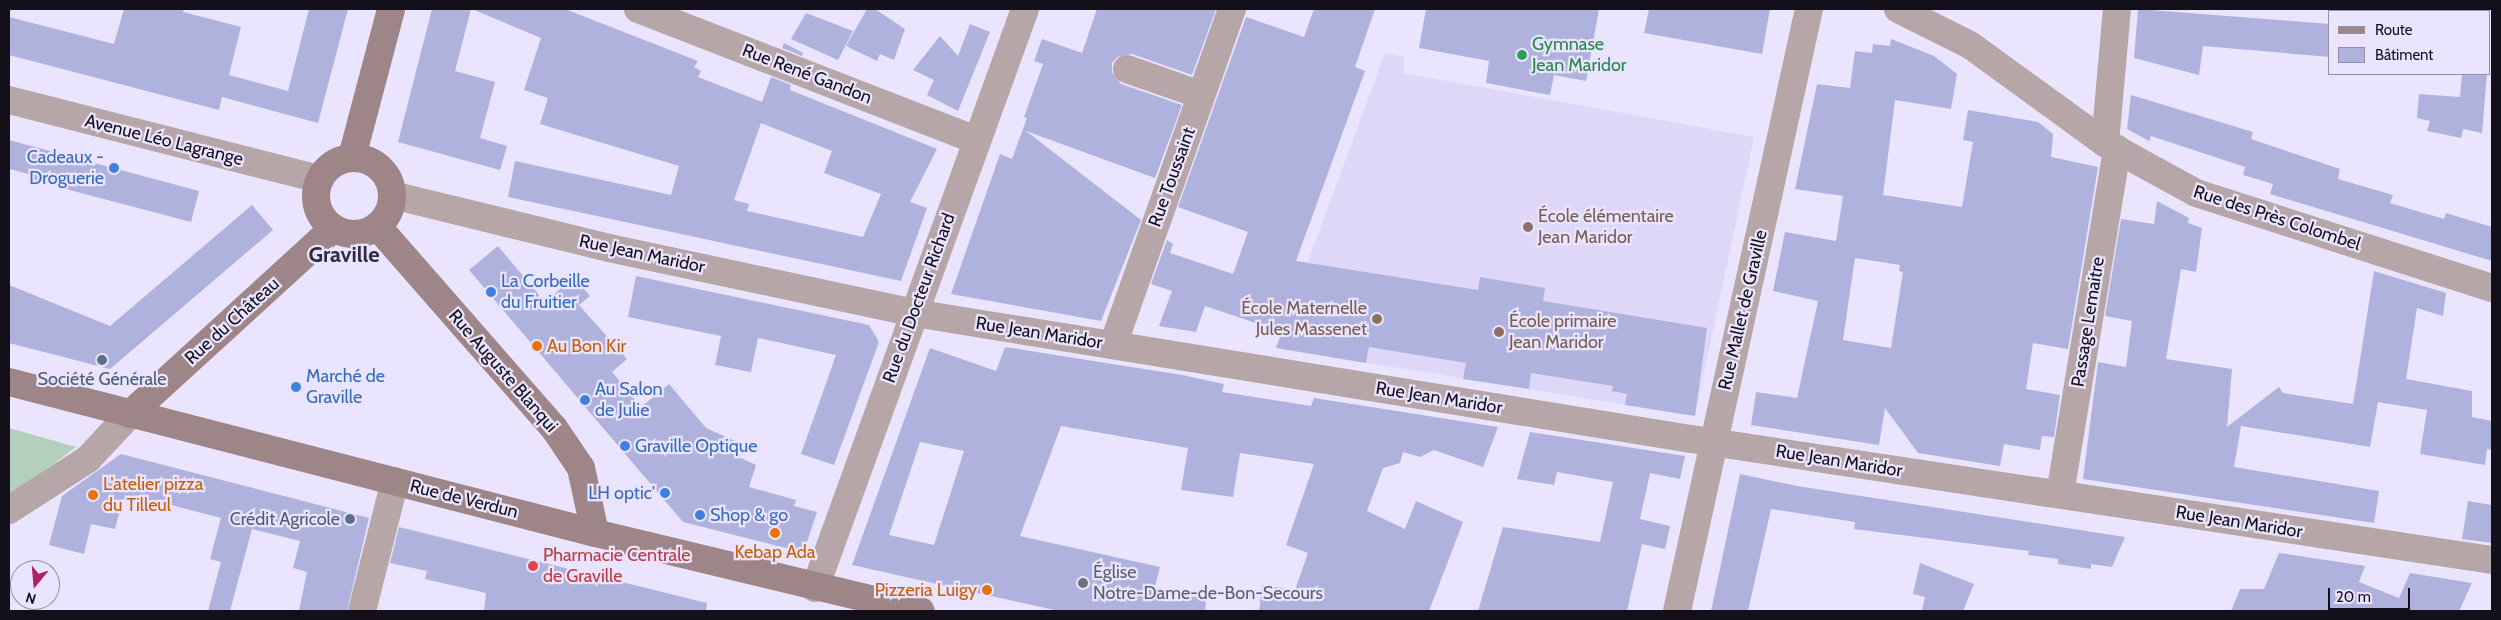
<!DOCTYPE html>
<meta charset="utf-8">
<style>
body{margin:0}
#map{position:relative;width:2501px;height:620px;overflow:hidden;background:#eae4fe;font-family:Cabin,sans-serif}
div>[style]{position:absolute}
.built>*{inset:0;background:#dfd7f7}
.green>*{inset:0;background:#b2d0bc}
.building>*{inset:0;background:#b0b2de}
.street>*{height:28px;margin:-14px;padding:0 14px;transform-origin:14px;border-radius:14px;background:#b7a6a7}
.secondary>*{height:28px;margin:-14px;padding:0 14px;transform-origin:14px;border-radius:14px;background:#9e8587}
.secondary>.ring{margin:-14px;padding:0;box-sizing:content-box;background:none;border:28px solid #9e8587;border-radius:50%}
.dots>*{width:14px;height:14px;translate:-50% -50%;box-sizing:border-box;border:2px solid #eae4fe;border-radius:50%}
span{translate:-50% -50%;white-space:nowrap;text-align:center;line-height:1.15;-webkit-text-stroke:4.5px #eae4fe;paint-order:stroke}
.leisure-label{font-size:18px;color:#27864d}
.left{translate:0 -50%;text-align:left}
.street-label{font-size:18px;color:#13101b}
.shop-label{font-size:18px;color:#366cbe}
.right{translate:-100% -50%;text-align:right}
.education-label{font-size:18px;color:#785e54}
.food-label{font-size:18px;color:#c56008}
.service-label{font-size:18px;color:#4e5e75}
.health-label{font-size:18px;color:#be3a42}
.worship-label{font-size:18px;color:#5b616d}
.district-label{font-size:22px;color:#312b43;font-weight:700}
.frame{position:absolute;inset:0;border:10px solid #13101b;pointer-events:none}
.legend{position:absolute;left:2328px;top:10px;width:162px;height:65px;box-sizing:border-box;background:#eae4fe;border:1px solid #948fa3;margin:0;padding:6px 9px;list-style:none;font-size:15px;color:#13101b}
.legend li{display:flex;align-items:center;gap:10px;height:25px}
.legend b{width:25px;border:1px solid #948fa3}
.north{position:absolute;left:10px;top:560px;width:50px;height:50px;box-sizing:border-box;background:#eae4fe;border:1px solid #948fa3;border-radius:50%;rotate:197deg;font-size:14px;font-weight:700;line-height:20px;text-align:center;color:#13101b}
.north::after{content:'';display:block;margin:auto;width:18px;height:22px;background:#af225b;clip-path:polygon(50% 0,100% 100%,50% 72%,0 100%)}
.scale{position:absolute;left:2328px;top:588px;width:82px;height:22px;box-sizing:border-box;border:2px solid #13101b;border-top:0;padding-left:6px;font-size:15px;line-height:18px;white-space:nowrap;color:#13101b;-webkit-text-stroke:4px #eae4fe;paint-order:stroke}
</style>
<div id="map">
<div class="built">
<i style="clip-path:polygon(1385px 53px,1405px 57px,1403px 73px,1754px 137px,1695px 416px,1276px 348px)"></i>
</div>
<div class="green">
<i style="clip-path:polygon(9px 428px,76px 447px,9px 498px)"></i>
</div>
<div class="building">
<i style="clip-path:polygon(124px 9px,184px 9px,183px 12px,241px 27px,229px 75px,288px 91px,309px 9px,348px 9px,318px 123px,222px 97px,219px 110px,9px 55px,9px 17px,114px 44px)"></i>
<i style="clip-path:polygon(432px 9px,471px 9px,455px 71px,495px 82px,480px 138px,507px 146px,500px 170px,398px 142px)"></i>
<i style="clip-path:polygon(evenodd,472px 9px,565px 9px,698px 61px,694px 67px,701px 71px,698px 77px,762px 102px,771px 77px,791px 85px,790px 90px,937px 149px,910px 202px,927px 208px,901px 281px,508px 197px,515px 161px,671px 195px,679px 166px,540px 124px,548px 98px,524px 90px,541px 38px,472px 9px,761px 123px,832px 151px,824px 173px,881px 194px,863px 237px,747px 211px,749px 204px,734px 200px,761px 123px)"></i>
<i style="clip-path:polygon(867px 9px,875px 9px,905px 29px,894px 60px,880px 54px,877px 61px,846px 46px)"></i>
<i style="clip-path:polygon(1097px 9px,1216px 9px,1192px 75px,1132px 54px,1117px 57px,1112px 63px,1112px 72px,1121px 84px,1182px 105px,1155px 178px,1026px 131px,1141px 220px,1101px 321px,951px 294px,1000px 154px,1012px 159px,1027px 118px,1024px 117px,1043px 64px,1034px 61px,1042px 39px,1082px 53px)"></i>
<i style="clip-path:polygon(1314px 9px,1375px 9px,1355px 67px,1365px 71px,1296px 261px,1478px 290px,1480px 277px,1545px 288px,1543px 301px,1707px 328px,1695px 416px,1625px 405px,1627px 394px,1612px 391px,1613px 386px,1531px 373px,1529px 389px,1463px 379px,1466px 363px,1369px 347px,1366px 363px,1276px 348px,1282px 332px,1205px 306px,1196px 332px,1159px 326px,1172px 291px,1151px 284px,1167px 240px,1173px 244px,1170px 253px,1233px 274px,1248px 232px,1178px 207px,1246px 17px,1304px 37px)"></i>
<i style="clip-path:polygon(1426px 9px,1599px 9px,1586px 81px,1554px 75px,1550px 95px,1486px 83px,1489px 61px,1419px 48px)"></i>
<i style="clip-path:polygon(1649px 9px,1770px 9px,1762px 54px,1644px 33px)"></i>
<i style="clip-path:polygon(2138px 9px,2330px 24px,2330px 57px,2203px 46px,2199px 75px,2134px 58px)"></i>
<i style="clip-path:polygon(806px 13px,853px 31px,838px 60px,791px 39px)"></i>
<i style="clip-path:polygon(970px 24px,990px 32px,958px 111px,927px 95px,934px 80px,913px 70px,940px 36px,958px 56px)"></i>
<i style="clip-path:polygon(evenodd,1891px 39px,1934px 56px,1957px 74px,1951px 109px,1895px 100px,1883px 195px,1962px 207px,1973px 142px,1963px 140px,1968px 110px,2038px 122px,2053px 134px,2051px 157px,2098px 167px,2068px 349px,2033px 343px,2026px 389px,2060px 395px,2054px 437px,2042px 436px,2040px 450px,2004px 444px,2000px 466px,1918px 453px,1885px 408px,1879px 445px,1751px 425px,1756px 392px,1797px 398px,1818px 301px,1773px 291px,1785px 232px,1836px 241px,1843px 196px,1795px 189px,1817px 84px,1850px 88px,1855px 51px,1872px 53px,1873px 44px,1890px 46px,1891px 39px,1855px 258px,1900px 265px,1899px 271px,1903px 272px,1891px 348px,1843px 340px,1855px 258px)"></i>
<i style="clip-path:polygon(784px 43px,803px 53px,802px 56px,782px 48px)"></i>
<i style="clip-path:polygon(2462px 74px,2487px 74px,2482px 133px,2463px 129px,2461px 138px,2427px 131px,2430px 121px,2417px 118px,2419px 94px,2460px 97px)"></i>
<i style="clip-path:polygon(2131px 95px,2253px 132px,2251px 139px,2340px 169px,2338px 179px,2393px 195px,2390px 203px,2444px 219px,2446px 213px,2492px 227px,2492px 261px,2270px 194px,2273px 184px,2243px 175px,2245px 167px,2151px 136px,2149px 141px,2127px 129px)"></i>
<i style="clip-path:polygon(9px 140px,199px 191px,191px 222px,28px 179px,29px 174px,9px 169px)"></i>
<i style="clip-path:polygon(2157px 201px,2189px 218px,2188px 223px,2202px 228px,2196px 272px,2181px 269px,2166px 359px,2232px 369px,2227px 427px,2279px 387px,2283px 393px,2353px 404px,2374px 271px,2446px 293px,2443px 316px,2417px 308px,2406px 379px,2472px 391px,2472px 417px,2492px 421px,2492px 450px,2487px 449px,2485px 465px,2420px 454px,2427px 410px,2378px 402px,2370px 447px,2241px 426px,2234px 467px,2379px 491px,2374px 523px,2083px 479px,2098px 362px,2126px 367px,2132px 321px,2105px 316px,2121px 219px,2154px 224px)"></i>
<i style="clip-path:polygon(252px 205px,273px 230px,110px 369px,9px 343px,9px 285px,110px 326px)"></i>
<i style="clip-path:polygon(498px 246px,545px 302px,574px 277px,590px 296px,579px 305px,627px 359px,612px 372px,641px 407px,669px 384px,706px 428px,744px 445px,739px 457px,756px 465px,749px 487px,796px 500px,794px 506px,817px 512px,806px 545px,794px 550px,683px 522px,469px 270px)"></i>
<i style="clip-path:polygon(636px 276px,869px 325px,879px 342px,834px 465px,801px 454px,836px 355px,758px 338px,751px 372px,715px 365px,721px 336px,628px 317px)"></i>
<i style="clip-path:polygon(evenodd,1005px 347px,1182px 375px,1224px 384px,1222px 392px,1311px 406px,1314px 398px,1498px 427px,1483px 467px,1434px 450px,1420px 457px,1403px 452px,1400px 463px,1383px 468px,1367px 511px,1405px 529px,1416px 501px,1463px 522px,1429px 611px,1259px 611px,1262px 585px,1295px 590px,1308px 553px,1286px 545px,1314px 464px,1240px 453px,1233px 497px,1181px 490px,1188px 448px,1061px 426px,1020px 536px,1160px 567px,1154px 590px,1206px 599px,1205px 611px,1059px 611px,852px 565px,930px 348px,996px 371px,1005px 347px,920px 442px,964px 451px,934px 545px,889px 535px,920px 442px)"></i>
<i style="clip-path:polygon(1530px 432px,1685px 456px,1680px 479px,1650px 473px,1640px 519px,1670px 526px,1665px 549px,1642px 544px,1627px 611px,1478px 611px,1503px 527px,1600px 542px,1613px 482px,1557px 472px,1554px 485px,1517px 479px)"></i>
<i style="clip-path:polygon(121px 454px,369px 518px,347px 611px,299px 611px,307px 572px,293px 568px,300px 541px,252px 529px,230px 611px,208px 611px,221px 562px,210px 559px,221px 518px,171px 505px,147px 500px,146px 506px,123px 499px,115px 529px,91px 524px,84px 554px,49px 545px,62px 496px)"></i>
<i style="clip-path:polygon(1740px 474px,1797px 486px,2125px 537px,2112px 567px,2091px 564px,2091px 569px,2058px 564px,2058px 559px,2028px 555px,2029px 551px,1854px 529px,1855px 522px,1771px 509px,1748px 611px,1711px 611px)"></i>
<i style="clip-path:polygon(2468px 501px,2492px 505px,2492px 543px,2462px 539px)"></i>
<i style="clip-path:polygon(399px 527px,707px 603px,706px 611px,484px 611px,486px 593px,425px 579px,427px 571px,390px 563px)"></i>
<i style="clip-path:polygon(2279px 553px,2365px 566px,2359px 582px,2399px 598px,2410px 573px,2472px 583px,2459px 611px,2231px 611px,2240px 589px,2264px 589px)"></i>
<i style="clip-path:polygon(1920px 563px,1974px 584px,1963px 611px,1922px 611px,1925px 597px,1913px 594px)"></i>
</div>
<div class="street">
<i style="left:638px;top:9px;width:362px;rotate:21.2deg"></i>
<i style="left:1898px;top:9px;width:80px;rotate:26.6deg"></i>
<i style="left:1970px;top:45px;width:167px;rotate:36deg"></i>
<i style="left:2105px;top:143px;width:104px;rotate:28.8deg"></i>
<i style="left:2196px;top:193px;width:311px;rotate:17.8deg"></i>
<i style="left:1127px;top:69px;width:78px;rotate:19.4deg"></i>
<i style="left:9px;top:100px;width:321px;rotate:14.3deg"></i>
<i style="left:2105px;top:143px;width:135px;rotate:-84.9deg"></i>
<i style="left:392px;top:195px;width:223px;rotate:13.7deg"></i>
<i style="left:609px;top:248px;width:312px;rotate:12deg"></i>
<i style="left:914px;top:313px;width:787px;rotate:9.21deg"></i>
<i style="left:1691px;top:439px;width:810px;rotate:8.59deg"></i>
<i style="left:1113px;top:345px;width:356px;rotate:-70.5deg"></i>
<i style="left:2060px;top:494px;width:350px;rotate:-80.6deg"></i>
<i style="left:9px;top:510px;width:94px;rotate:-32.8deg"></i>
<i style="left:88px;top:459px;width:62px;rotate:-47deg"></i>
<i style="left:815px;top:588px;width:616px;rotate:-70.06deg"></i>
<i style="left:362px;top:611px;width:134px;rotate:-75.8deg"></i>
<i style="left:1677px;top:611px;width:616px;rotate:-77.63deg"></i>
</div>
<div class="secondary">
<i style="left:352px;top:157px;width:153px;rotate:-75.2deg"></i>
<i class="ring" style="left:316px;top:158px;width:48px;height:48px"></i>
<i style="left:377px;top:226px;width:269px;rotate:48.8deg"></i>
<i style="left:554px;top:428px;width:48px;rotate:56deg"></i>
<i style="left:581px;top:468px;width:66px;rotate:77.8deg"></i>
<i style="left:9px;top:382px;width:605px;rotate:14.45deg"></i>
<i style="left:595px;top:533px;width:335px;rotate:13.5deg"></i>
<i style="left:130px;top:414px;width:276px;rotate:-42.4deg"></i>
</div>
<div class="dots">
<i style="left:1522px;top:55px;background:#2e9e5b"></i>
<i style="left:114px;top:168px;background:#3f7fe0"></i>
<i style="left:1528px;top:227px;background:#8d6e63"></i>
<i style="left:491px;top:292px;background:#3f7fe0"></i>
<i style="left:1377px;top:319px;background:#8d6e63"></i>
<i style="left:1499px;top:332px;background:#8d6e63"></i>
<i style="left:537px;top:346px;background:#e8710a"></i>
<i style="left:102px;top:360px;background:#5c6f8a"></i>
<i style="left:296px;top:387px;background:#3f7fe0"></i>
<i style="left:585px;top:400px;background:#3f7fe0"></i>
<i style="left:625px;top:446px;background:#3f7fe0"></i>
<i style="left:665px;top:493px;background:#3f7fe0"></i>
<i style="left:93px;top:495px;background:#e8710a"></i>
<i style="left:700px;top:515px;background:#3f7fe0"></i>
<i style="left:350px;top:519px;background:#5c6f8a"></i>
<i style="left:775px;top:533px;background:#e8710a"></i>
<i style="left:533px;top:566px;background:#e0444e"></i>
<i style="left:1083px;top:583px;background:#6b7280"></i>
<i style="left:987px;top:590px;background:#e8710a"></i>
</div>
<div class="leisure-label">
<span class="left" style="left:1532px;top:55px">Gymnase<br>Jean Maridor</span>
</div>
<div class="street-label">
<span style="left:807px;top:74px;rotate:21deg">Rue René Gandon</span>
<span style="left:164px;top:140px;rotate:14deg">Avenue Léo Lagrange</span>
<span style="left:1172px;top:177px;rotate:-70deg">Rue Toussaint</span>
<span style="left:2277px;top:218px;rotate:18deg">Rue des Près Colombel</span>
<span style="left:642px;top:254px;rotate:12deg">Rue Jean Maridor</span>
<span style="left:919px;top:298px;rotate:-70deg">Rue du Docteur Richard</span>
<span style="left:1743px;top:310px;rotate:-77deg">Rue Mallet de Graville</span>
<span style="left:232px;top:321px;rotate:-42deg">Rue du Château</span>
<span style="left:2088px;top:322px;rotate:-81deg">Passage Lemaitre</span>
<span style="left:1039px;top:333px;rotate:9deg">Rue Jean Maridor</span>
<span style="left:503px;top:371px;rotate:49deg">Rue Auguste Blanqui</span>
<span style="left:1439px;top:398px;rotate:9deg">Rue Jean Maridor</span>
<span style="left:1839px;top:461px;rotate:9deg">Rue Jean Maridor</span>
<span style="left:464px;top:499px;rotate:14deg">Rue de Verdun</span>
<span style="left:2239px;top:522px;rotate:9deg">Rue Jean Maridor</span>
</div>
<div class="shop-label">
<span class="right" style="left:104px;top:168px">Cadeaux -<br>Droguerie</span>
<span class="left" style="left:501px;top:292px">La Corbeille<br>du Fruitier</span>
<span class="left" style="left:306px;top:387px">Marché de<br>Graville</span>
<span class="left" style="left:595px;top:400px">Au Salon<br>de Julie</span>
<span class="left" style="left:635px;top:446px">Graville Optique</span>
<span class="right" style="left:655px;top:493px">LH optic'</span>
<span class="left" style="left:710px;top:515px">Shop &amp; go</span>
</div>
<div class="education-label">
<span class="left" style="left:1538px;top:227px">École élémentaire<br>Jean Maridor</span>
<span class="right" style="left:1367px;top:319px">École Maternelle<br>Jules Massenet</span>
<span class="left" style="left:1509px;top:332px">École primaire<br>Jean Maridor</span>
</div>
<div class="food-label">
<span class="left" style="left:547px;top:346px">Au Bon Kir</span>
<span class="left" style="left:103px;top:495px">L'atelier pizza<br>du Tilleul</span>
<span style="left:775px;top:552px">Kebap Ada</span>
<span class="right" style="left:977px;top:590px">Pizzeria Luigy</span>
</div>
<div class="service-label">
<span style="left:102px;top:379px">Société Générale</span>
<span class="right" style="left:340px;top:519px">Crédit Agricole</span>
</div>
<div class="health-label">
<span class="left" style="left:543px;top:566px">Pharmacie Centrale<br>de Graville</span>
</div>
<div class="worship-label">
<span class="left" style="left:1093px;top:583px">Église<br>Notre-Dame-de-Bon-Secours</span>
</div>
<div class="district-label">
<span style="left:344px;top:255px">Graville</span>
</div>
<div class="frame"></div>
<ul class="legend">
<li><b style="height:6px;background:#9e8587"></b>Route</li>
<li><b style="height:14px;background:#b0b2de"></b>Bâtiment</li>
</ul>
<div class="north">N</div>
<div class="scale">20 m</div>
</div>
